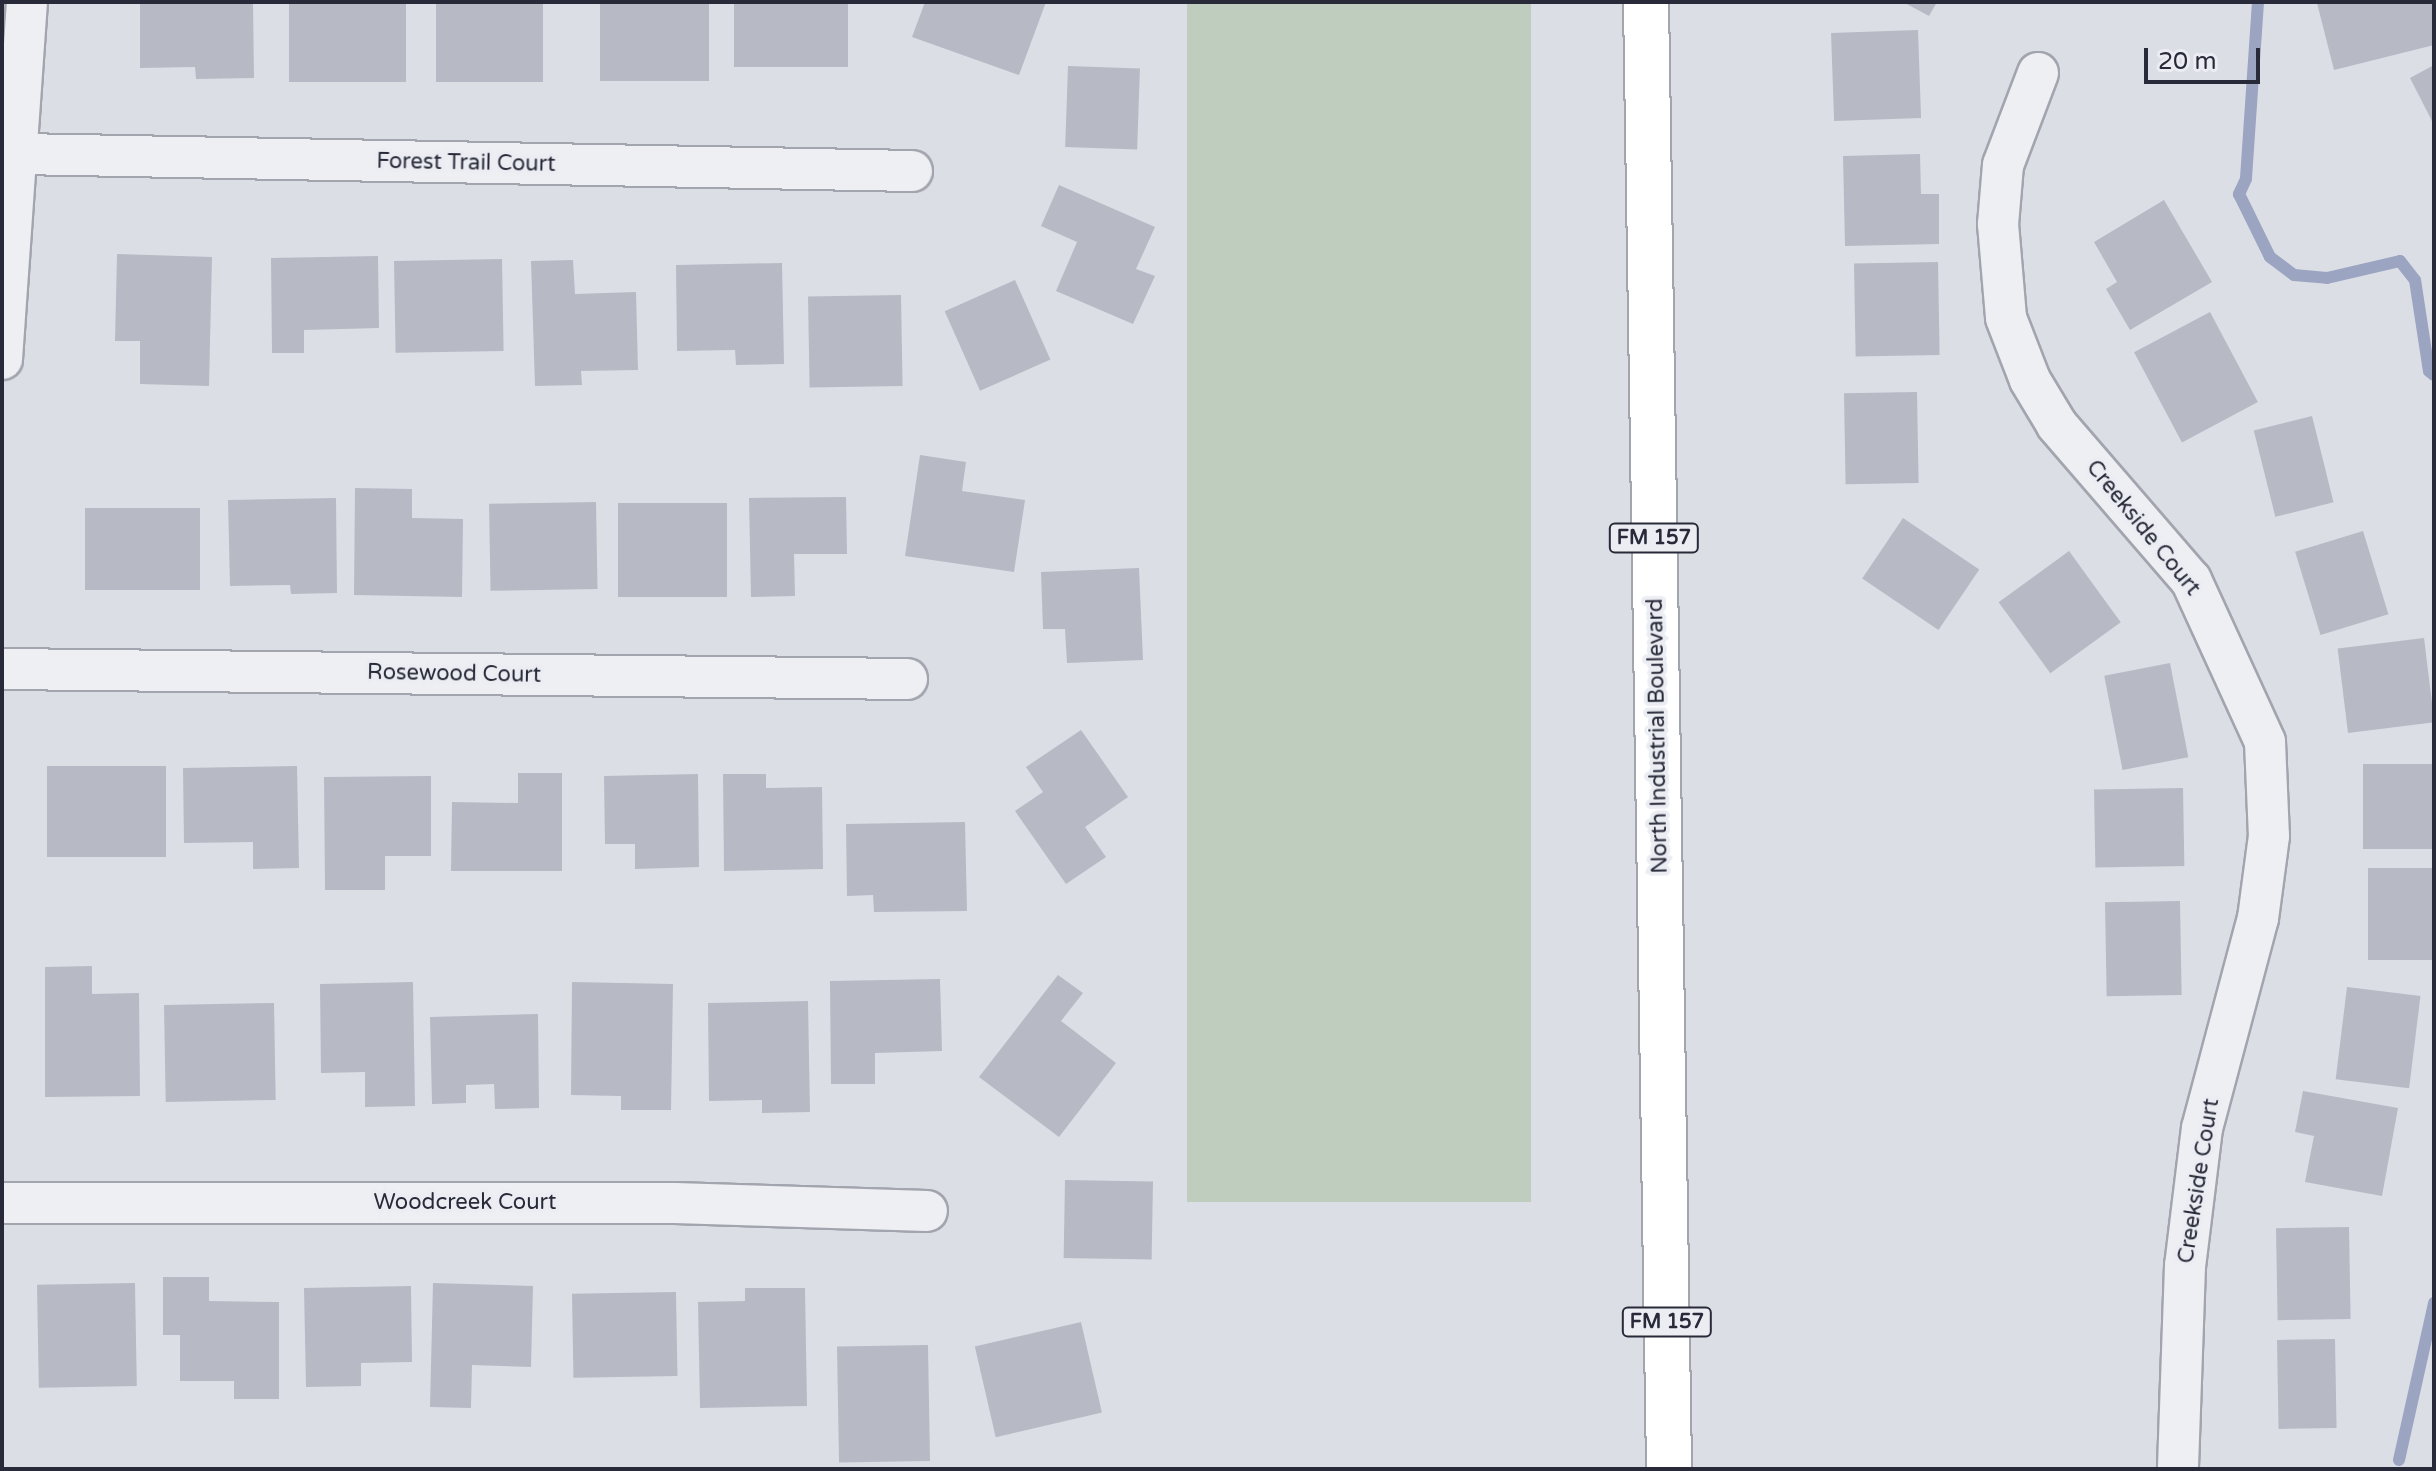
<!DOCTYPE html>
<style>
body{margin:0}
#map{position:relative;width:2436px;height:1471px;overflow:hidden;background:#dcdee5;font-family:"Varela Round",sans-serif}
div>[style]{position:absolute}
.green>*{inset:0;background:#bfcdbe;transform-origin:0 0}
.stream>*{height:12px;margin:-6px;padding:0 6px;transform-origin:6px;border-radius:6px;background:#9ba4c1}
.building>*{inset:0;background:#b7b9c4;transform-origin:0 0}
.roads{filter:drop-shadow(2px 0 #a2a4ae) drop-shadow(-2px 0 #a2a4ae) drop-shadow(0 2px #a2a4ae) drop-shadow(0 -2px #a2a4ae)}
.street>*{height:40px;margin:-20px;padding:0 20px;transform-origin:20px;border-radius:20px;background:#eeeff3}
.primary>*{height:44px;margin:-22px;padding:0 22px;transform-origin:22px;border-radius:22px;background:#fff}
span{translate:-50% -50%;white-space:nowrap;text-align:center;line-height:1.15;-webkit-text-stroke:8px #ebedf3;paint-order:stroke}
.shield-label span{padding:2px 6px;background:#ebedf3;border:2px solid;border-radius:6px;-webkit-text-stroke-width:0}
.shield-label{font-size:20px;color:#282a39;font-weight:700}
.street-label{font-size:22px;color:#282a39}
.frame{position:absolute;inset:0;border:4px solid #282a39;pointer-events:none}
.scale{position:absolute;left:2144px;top:48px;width:116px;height:36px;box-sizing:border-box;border:4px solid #282a39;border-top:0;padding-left:10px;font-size:24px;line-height:28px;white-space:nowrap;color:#282a39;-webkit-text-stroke:6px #ebedf3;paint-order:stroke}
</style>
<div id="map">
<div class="green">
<i style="left:1187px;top:2px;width:344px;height:1200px"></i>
</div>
<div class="stream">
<i style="left:2258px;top:2px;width:177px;rotate:93.9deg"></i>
<i style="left:2246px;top:179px;width:17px;rotate:115deg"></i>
<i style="left:2239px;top:194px;width:70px;rotate:63.8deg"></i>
<i style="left:2270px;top:257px;width:30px;rotate:37deg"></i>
<i style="left:2294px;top:275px;width:33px;rotate:5deg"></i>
<i style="left:2327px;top:278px;width:75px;rotate:-13.1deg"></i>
<i style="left:2400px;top:261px;width:24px;rotate:52deg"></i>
<i style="left:2415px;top:280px;width:92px;rotate:81.3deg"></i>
<i style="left:2429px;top:371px;width:6px;rotate:39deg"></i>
<i style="left:2399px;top:1460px;width:161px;rotate:-77.4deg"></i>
</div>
<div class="building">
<i style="clip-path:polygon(140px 2px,253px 2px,254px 78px,196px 79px,195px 67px,140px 68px)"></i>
<i style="left:289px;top:2px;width:117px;height:80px"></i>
<i style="left:436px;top:2px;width:107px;height:80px"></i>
<i style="left:600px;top:2px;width:109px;height:79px"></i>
<i style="left:734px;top:2px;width:114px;height:65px"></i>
<i style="clip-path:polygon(925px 2px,1046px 2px,1019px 75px,912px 37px)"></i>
<i style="clip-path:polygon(1903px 2px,1937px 2px,1929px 16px)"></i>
<i style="clip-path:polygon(2434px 2px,2434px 45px,2334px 70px,2317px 3px)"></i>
<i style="left:1918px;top:30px;width:88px;height:87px;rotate:88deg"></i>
<i style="clip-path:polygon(2434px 65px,2434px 125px,2410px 78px)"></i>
<i style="left:1068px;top:66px;width:72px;height:81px;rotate:2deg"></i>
<i style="clip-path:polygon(1920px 154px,1921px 194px,1939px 194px,1939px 244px,1845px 246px,1843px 156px)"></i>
<i style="clip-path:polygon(1059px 185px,1155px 227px,1136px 269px,1155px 276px,1133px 324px,1056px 291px,1077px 242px,1041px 226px)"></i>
<i style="clip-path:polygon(2164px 200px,2212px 282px,2130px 330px,2106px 289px,2117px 282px,2094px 242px)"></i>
<i style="clip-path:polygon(117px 254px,212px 257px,209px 386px,140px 384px,140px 341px,115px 341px)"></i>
<i style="clip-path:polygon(378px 256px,379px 328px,304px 330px,304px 353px,272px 353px,271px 258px)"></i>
<i style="left:502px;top:259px;width:92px;height:108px;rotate:89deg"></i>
<i style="clip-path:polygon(573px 260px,575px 294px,636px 292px,638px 370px,581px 371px,582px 385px,535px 386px,531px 261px)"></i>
<i style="left:1938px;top:262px;width:93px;height:84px;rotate:89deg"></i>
<i style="clip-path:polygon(782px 263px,784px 364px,736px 365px,735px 350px,677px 351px,676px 265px)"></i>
<i style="left:1015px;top:280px;width:87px;height:77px;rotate:66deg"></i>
<i style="left:901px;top:295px;width:91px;height:93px;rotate:89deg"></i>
<i style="left:2210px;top:312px;width:102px;height:86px;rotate:62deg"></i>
<i style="left:1917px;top:392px;width:91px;height:73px;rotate:89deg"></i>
<i style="left:2312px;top:416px;width:89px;height:60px;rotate:76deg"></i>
<i style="clip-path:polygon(920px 455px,966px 462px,962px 491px,1025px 500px,1014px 572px,905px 556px)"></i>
<i style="clip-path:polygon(355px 488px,412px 489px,412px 518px,463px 519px,462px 597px,354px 595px)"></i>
<i style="clip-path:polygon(846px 497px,847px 554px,794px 554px,795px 596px,751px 597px,749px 498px)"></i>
<i style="clip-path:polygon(336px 498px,337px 593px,291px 594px,290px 585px,230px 586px,228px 500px)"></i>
<i style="left:596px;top:502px;width:87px;height:107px;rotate:89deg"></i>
<i style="left:618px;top:503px;width:109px;height:94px"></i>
<i style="left:200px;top:508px;width:82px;height:115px;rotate:90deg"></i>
<i style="left:1903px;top:518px;width:92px;height:73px;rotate:34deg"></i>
<i style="left:2363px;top:531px;width:87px;height:71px;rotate:73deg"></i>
<i style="left:2069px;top:551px;width:88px;height:87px;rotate:54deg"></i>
<i style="clip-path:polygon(1139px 568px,1143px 660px,1067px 663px,1065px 629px,1043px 629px,1041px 572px)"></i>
<i style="left:2424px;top:638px;width:85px;height:87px;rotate:83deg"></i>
<i style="left:2170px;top:663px;width:96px;height:67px;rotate:79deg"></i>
<i style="clip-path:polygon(1081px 730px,1128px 797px,1085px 827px,1106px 857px,1066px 884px,1015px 811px,1043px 792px,1026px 767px)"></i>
<i style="left:2434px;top:764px;width:85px;height:71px;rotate:90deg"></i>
<i style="left:47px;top:766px;width:119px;height:91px"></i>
<i style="clip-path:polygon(297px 766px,299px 868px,253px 869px,253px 842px,184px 843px,183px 768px)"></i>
<i style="clip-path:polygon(518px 773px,562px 773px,562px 871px,451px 871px,452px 802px,518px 803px)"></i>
<i style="clip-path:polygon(698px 774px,699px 867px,635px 869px,635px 844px,605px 844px,604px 776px)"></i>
<i style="clip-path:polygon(723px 774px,766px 774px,766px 788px,822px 787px,823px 869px,724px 871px)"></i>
<i style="clip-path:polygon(431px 776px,431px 856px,385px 856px,385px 890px,325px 890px,324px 777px)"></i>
<i style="left:2183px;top:788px;width:78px;height:89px;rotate:89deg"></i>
<i style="clip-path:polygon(965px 822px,967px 911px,874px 912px,873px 895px,847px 896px,846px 824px)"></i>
<i style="left:2434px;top:868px;width:92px;height:66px;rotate:90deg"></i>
<i style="left:2180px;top:901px;width:94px;height:75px;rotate:89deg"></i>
<i style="clip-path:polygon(92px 966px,92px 994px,139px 993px,140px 1096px,45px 1097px,45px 967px)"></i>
<i style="clip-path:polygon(1058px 975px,1083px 993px,1061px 1021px,1116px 1063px,1059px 1137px,979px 1077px)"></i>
<i style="clip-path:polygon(940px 979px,942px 1051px,875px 1053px,875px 1084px,831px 1084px,830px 981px)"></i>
<i style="clip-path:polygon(413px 982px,415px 1106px,365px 1107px,365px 1072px,321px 1073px,320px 984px)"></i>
<i style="clip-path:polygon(572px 982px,673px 984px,671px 1110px,621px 1110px,621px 1096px,571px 1095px)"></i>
<i style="left:2347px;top:987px;width:74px;height:93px;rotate:7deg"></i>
<i style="clip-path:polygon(808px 1001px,810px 1112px,762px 1113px,762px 1100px,709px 1101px,708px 1003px)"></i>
<i style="left:274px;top:1003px;width:97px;height:110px;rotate:89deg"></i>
<i style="clip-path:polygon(538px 1014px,539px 1108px,495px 1109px,494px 1084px,466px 1085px,466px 1103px,432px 1104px,430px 1017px)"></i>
<i style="clip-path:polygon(2303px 1091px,2398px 1108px,2382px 1196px,2305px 1182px,2314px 1136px,2295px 1132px)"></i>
<i style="left:1065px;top:1180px;width:88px;height:78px;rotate:1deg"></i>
<i style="left:2349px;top:1227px;width:92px;height:73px;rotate:89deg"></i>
<i style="clip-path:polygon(163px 1277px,209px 1277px,209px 1301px,279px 1302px,279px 1399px,234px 1399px,234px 1381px,180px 1381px,180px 1335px,163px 1335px)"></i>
<i style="left:135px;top:1283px;width:103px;height:98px;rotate:89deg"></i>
<i style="clip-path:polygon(433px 1283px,533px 1286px,531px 1367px,472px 1365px,471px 1408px,430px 1407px)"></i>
<i style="clip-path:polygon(411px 1286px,412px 1362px,361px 1363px,361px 1386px,306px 1387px,304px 1288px)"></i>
<i style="clip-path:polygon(745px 1288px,805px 1288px,807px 1406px,700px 1408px,698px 1302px,745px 1301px)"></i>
<i style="left:676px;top:1292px;width:84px;height:104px;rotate:89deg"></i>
<i style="left:1081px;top:1322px;width:93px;height:109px;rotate:77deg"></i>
<i style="left:2335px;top:1339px;width:89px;height:58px;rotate:89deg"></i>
<i style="left:928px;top:1345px;width:116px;height:91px;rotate:89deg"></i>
</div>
<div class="roads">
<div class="street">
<i style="left:2038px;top:73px;width:98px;rotate:110.8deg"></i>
<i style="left:2003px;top:165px;width:59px;rotate:94.8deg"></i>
<i style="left:1998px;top:224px;width:94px;rotate:85.1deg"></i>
<i style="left:2006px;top:318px;width:66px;rotate:68.8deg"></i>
<i style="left:2030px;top:380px;width:52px;rotate:59deg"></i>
<i style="left:2057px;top:425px;width:205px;rotate:49.2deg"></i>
<i style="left:2191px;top:580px;width:178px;rotate:65.4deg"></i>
<i style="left:2265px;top:742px;width:94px;rotate:87.6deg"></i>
<i style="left:2269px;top:836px;width:83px;rotate:97.6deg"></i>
<i style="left:2258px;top:918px;width:217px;rotate:104.9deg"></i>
<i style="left:2202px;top:1128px;width:139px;rotate:97deg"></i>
<i style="left:2185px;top:1266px;width:203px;rotate:92deg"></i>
<i style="left:20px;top:154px;width:892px;rotate:1.09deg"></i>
<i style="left:2px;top:359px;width:358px;rotate:-86deg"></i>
<i style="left:2px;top:669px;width:905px;rotate:0.63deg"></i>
<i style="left:2px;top:1203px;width:673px"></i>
<i style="left:675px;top:1203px;width:252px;rotate:1.8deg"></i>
</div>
<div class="primary">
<i style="left:1646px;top:2px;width:1467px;rotate:89.1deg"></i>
</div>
</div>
<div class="shield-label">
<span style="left:1654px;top:538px">FM 157</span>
<span style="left:1667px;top:1322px">FM 157</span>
</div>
<div class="street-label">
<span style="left:466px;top:163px;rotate:1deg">Forest Trail Court</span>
<span style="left:2143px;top:528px;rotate:51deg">Creekside Court</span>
<span style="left:454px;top:674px;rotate:1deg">Rosewood Court</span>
<span style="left:1658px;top:736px;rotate:-91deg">North Industrial Boulevard</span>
<span style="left:2199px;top:1181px;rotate:-81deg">Creekside Court</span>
<span style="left:465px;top:1203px">Woodcreek Court</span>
</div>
<div class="frame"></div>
<div class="scale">20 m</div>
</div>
